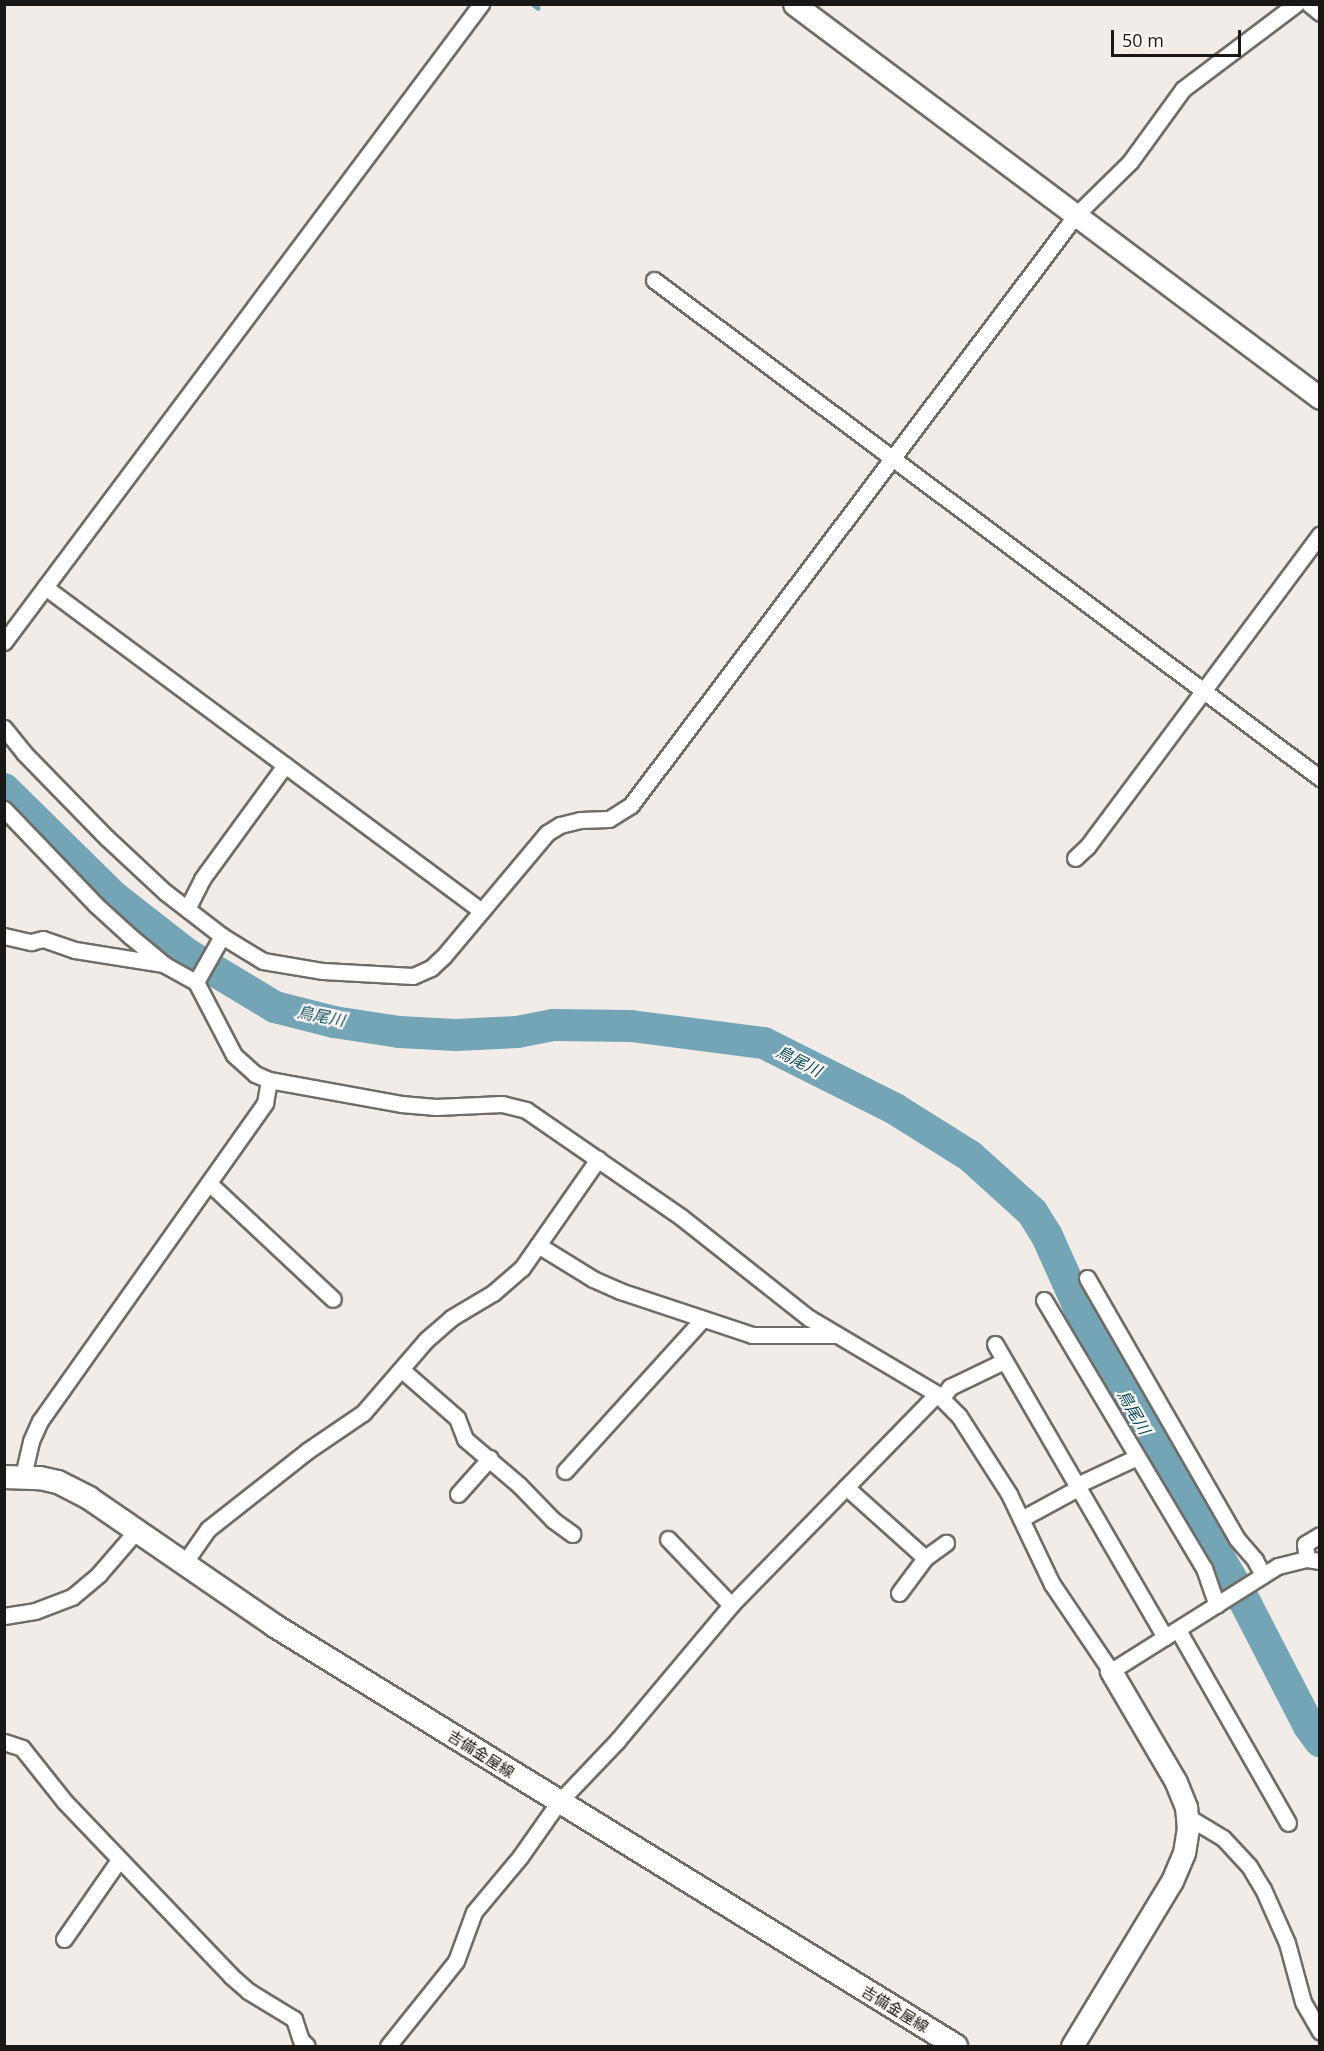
<!DOCTYPE html>
<meta charset="utf-8">
<style>
body{margin:0}
#map{position:relative;width:1324px;height:2051px;overflow:hidden;background:#f1ece8;font-family:"Open Sans","Noto Sans JP",sans-serif}
div>[style]{position:absolute}
.stream>*{height:5px;margin:-2.5px;padding:0 2.5px;transform-origin:2.5px;border-radius:2.5px;background:#74a5b7}
.river>*{height:32px;margin:-16px;padding:0 16px;transform-origin:16px;border-radius:16px;background:#74a5b7}
.roads{filter:drop-shadow(2px 0 #706c68) drop-shadow(-2px 0 #706c68) drop-shadow(0 2px #706c68) drop-shadow(0 -2px #706c68)}
.street>*{height:15px;margin:-7.5px;padding:0 7.5px;transform-origin:7.5px;border-radius:7.5px;background:#fff}
.secondary>*{height:21px;margin:-10.5px;padding:0 10.5px;transform-origin:10.5px;border-radius:10.5px;background:#fff}
.primary>*{height:22px;margin:-11px;padding:0 11px;transform-origin:11px;border-radius:11px;background:#fff}
span{translate:-50% -50%;white-space:nowrap;text-align:center;line-height:1.15;-webkit-text-stroke:4.5px #fff9f5;paint-order:stroke}
.street-label{font-size:15px;color:#191816}
.water-label{font-size:16px;color:#00485b;font-style:italic}
.frame{position:absolute;inset:0;border:6px solid #191816;pointer-events:none}
.scale{position:absolute;left:1111px;top:30px;width:130px;height:27px;box-sizing:border-box;border:3px solid #191816;border-top:0;padding-left:8px;font-size:18px;line-height:21px;white-space:nowrap;color:#191816;-webkit-text-stroke:4px #fff9f5;paint-order:stroke}
</style>
<div id="map">
<div class="stream">
<i style="left:533px;top:4px;width:6px;rotate:39deg"></i>
</div>
<div class="river">
<i style="left:4px;top:789px;width:156px;rotate:44.5deg"></i>
<i style="left:115px;top:898px;width:91px;rotate:37.9deg"></i>
<i style="left:187px;top:954px;width:103px;rotate:31.1deg"></i>
<i style="left:275px;top:1007px;width:61px;rotate:14.3deg"></i>
<i style="left:334px;top:1022px;width:66px;rotate:8.7deg"></i>
<i style="left:399px;top:1032px;width:57px;rotate:3deg"></i>
<i style="left:456px;top:1035px;width:61px;rotate:-2.8deg"></i>
<i style="left:517px;top:1032px;width:37px;rotate:-11deg"></i>
<i style="left:553px;top:1025px;width:78px;rotate:0.7deg"></i>
<i style="left:631px;top:1026px;width:134px;rotate:7.3deg"></i>
<i style="left:764px;top:1043px;width:147px;rotate:26.7deg"></i>
<i style="left:895px;top:1109px;width:89px;rotate:32.1deg"></i>
<i style="left:970px;top:1156px;width:84px;rotate:42.1deg"></i>
<i style="left:1032px;top:1212px;width:28px;rotate:58deg"></i>
<i style="left:1047px;top:1236px;width:103px;rotate:65.9deg"></i>
<i style="left:1089px;top:1330px;width:55px;rotate:61.6deg"></i>
<i style="left:1115px;top:1378px;width:263px;rotate:59.9deg"></i>
<i style="left:1247px;top:1606px;width:135px;rotate:62.7deg"></i>
<i style="left:1309px;top:1726px;width:19px;rotate:54deg"></i>
</div>
<div class="roads">
<div class="street">
<i style="left:1309px;top:4px;width:14px;rotate:39deg"></i>
<i style="left:654px;top:280px;width:832px;rotate:36.79deg"></i>
<i style="left:45px;top:587px;width:542px;rotate:36.59deg"></i>
<i style="left:4px;top:642px;width:797px;rotate:-53.22deg"></i>
<i style="left:4px;top:728px;width:32px;rotate:51deg"></i>
<i style="left:24px;top:753px;width:119px;rotate:45.7deg"></i>
<i style="left:107px;top:838px;width:79px;rotate:43deg"></i>
<i style="left:165px;top:892px;width:72px;rotate:37.7deg"></i>
<i style="left:222px;top:936px;width:48px;rotate:31.4deg"></i>
<i style="left:263px;top:961px;width:61px;rotate:9.5deg"></i>
<i style="left:323px;top:971px;width:90px;rotate:3.2deg"></i>
<i style="left:413px;top:976px;width:20px;rotate:-24deg"></i>
<i style="left:431px;top:968px;width:16px;rotate:-43deg"></i>
<i style="left:443px;top:957px;width:162px;rotate:-50deg"></i>
<i style="left:547px;top:833px;width:15px;rotate:-32deg"></i>
<i style="left:560px;top:825px;width:21px;rotate:-14deg"></i>
<i style="left:580px;top:820px;width:29px;rotate:-2deg"></i>
<i style="left:609px;top:819px;width:26px;rotate:-32deg"></i>
<i style="left:631px;top:805px;width:739px;rotate:-52.98deg"></i>
<i style="left:1076px;top:215px;width:76px;rotate:-44.5deg"></i>
<i style="left:1130px;top:162px;width:90px;rotate:-54deg"></i>
<i style="left:1183px;top:89px;width:141px;rotate:-37deg"></i>
<i style="left:4px;top:809px;width:133px;rotate:46.2deg"></i>
<i style="left:96px;top:905px;width:46px;rotate:42.4deg"></i>
<i style="left:130px;top:936px;width:45px;rotate:39.6deg"></i>
<i style="left:165px;top:965px;width:35px;rotate:29deg"></i>
<i style="left:196px;top:982px;width:82px;rotate:62.5deg"></i>
<i style="left:234px;top:1055px;width:28px;rotate:42deg"></i>
<i style="left:255px;top:1074px;width:15px;rotate:23deg"></i>
<i style="left:269px;top:1080px;width:134px;rotate:10.3deg"></i>
<i style="left:401px;top:1104px;width:35px;rotate:5deg"></i>
<i style="left:436px;top:1107px;width:66px;rotate:-2.6deg"></i>
<i style="left:502px;top:1104px;width:25px;rotate:14deg"></i>
<i style="left:526px;top:1110px;width:188px;rotate:34.6deg"></i>
<i style="left:681px;top:1217px;width:163px;rotate:38.3deg"></i>
<i style="left:809px;top:1318px;width:149px;rotate:30.7deg"></i>
<i style="left:937px;top:1394px;width:31px;rotate:45deg"></i>
<i style="left:959px;top:1416px;width:93px;rotate:57.3deg"></i>
<i style="left:1009px;top:1494px;width:100px;rotate:64.5deg"></i>
<i style="left:1052px;top:1584px;width:105px;rotate:55.9deg"></i>
<i style="left:1111px;top:1671px;width:197px;rotate:-32.2deg"></i>
<i style="left:1278px;top:1566px;width:30px;rotate:-14deg"></i>
<i style="left:1307px;top:1559px;width:13px;rotate:9deg"></i>
<i style="left:1075px;top:858px;width:16px;rotate:-43deg"></i>
<i style="left:1087px;top:847px;width:390px;rotate:-53.3deg"></i>
<i style="left:187px;top:909px;width:34px;rotate:-63deg"></i>
<i style="left:202px;top:879px;width:141px;rotate:-53.9deg"></i>
<i style="left:4px;top:936px;width:28px;rotate:13deg"></i>
<i style="left:31px;top:942px;width:12px;rotate:-14deg"></i>
<i style="left:43px;top:939px;width:34px;rotate:19deg"></i>
<i style="left:75px;top:950px;width:88px;rotate:9.1deg"></i>
<i style="left:196px;top:982px;width:53px;rotate:-60.5deg"></i>
<i style="left:210px;top:1184px;width:168px;rotate:43.1deg"></i>
<i style="left:538px;top:1245px;width:65px;rotate:31.7deg"></i>
<i style="left:593px;top:1279px;width:30px;rotate:24deg"></i>
<i style="left:620px;top:1291px;width:139px;rotate:18.4deg"></i>
<i style="left:752px;top:1335px;width:85px"></i>
<i style="left:1087px;top:1278px;width:301px;rotate:60.1deg"></i>
<i style="left:1237px;top:1539px;width:28px;rotate:49deg"></i>
<i style="left:1255px;top:1560px;width:17px;rotate:62deg"></i>
<i style="left:1044px;top:1300px;width:312px;rotate:59.2deg"></i>
<i style="left:1204px;top:1568px;width:39px;rotate:71deg"></i>
<i style="left:995px;top:1344px;width:339px;rotate:59.9deg"></i>
<i style="left:402px;top:1370px;width:73px;rotate:41.1deg"></i>
<i style="left:457px;top:1418px;width:22px;rotate:69deg"></i>
<i style="left:465px;top:1439px;width:71px;rotate:40.4deg"></i>
<i style="left:519px;top:1485px;width:49px;rotate:45.8deg"></i>
<i style="left:553px;top:1520px;width:24px;rotate:36deg"></i>
<i style="left:942px;top:1398px;width:14px;rotate:-54deg"></i>
<i style="left:950px;top:1387px;width:60px;rotate:-25.7deg"></i>
<i style="left:565px;top:1471px;width:205px;rotate:-47.8deg"></i>
<i style="left:23px;top:1476px;width:36px;rotate:-77deg"></i>
<i style="left:31px;top:1441px;width:22px;rotate:-66deg"></i>
<i style="left:40px;top:1421px;width:390px;rotate:-54.7deg"></i>
<i style="left:265px;top:1103px;width:23px;rotate:-80deg"></i>
<i style="left:1077px;top:1485px;width:66px;rotate:-25deg"></i>
<i style="left:846px;top:1487px;width:106px;rotate:41.9deg"></i>
<i style="left:458px;top:1494px;width:48px;rotate:-48.4deg"></i>
<i style="left:1021px;top:1519px;width:65px;rotate:-28.5deg"></i>
<i style="left:668px;top:1539px;width:91px;rotate:46.3deg"></i>
<i style="left:1307px;top:1559px;width:15px;rotate:-98deg"></i>
<i style="left:1305px;top:1544px;width:17px;rotate:-31deg"></i>
<i style="left:185px;top:1562px;width:40px;rotate:-55.1deg"></i>
<i style="left:208px;top:1529px;width:126px;rotate:-38.2deg"></i>
<i style="left:307px;top:1451px;width:68px;rotate:-34.2deg"></i>
<i style="left:363px;top:1413px;width:96px;rotate:-49.2deg"></i>
<i style="left:426px;top:1340px;width:33px;rotate:-41deg"></i>
<i style="left:451px;top:1318px;width:49px;rotate:-30.8deg"></i>
<i style="left:493px;top:1293px;width:38px;rotate:-41deg"></i>
<i style="left:522px;top:1268px;width:133px;rotate:-55.1deg"></i>
<i style="left:899px;top:1593px;width:44px;rotate:-53.4deg"></i>
<i style="left:925px;top:1558px;width:26px;rotate:-36deg"></i>
<i style="left:4px;top:1616px;width:31px;rotate:-9deg"></i>
<i style="left:35px;top:1611px;width:40px;rotate:-21deg"></i>
<i style="left:72px;top:1597px;width:35px;rotate:-40deg"></i>
<i style="left:99px;top:1574px;width:58px;rotate:-49.2deg"></i>
<i style="left:1178px;top:1630px;width:222px;rotate:60.3deg"></i>
<i style="left:4px;top:1742px;width:19px;rotate:18deg"></i>
<i style="left:22px;top:1748px;width:69px;rotate:51.5deg"></i>
<i style="left:65px;top:1802px;width:240px;rotate:46.3deg"></i>
<i style="left:231px;top:1976px;width:23px;rotate:41deg"></i>
<i style="left:248px;top:1991px;width:54px;rotate:31.3deg"></i>
<i style="left:294px;top:2019px;width:22px;rotate:72deg"></i>
<i style="left:301px;top:2040px;width:8px;rotate:45deg"></i>
<i style="left:1188px;top:1817px;width:41px;rotate:31deg"></i>
<i style="left:1223px;top:1838px;width:38px;rotate:47deg"></i>
<i style="left:1249px;top:1866px;width:27px;rotate:59deg"></i>
<i style="left:1263px;top:1889px;width:59px;rotate:66deg"></i>
<i style="left:1287px;top:1943px;width:61px;rotate:74.8deg"></i>
<i style="left:1303px;top:2002px;width:34px;rotate:60deg"></i>
<i style="left:64px;top:1939px;width:96px;rotate:-55.2deg"></i>
<i style="left:388px;top:2046px;width:109px;rotate:-51.3deg"></i>
<i style="left:456px;top:1961px;width:52px;rotate:-69.8deg"></i>
<i style="left:474px;top:1912px;width:72px;rotate:-50.1deg"></i>
<i style="left:520px;top:1857px;width:66px;rotate:-54.9deg"></i>
<i style="left:558px;top:1803px;width:86px;rotate:-46.4deg"></i>
<i style="left:617px;top:1741px;width:177px;rotate:-50deg"></i>
<i style="left:731px;top:1605px;width:295px;rotate:-45.7deg"></i>
</div>
<div class="secondary">
<i style="left:794px;top:4px;width:657px;rotate:36.84deg"></i>
<i style="left:1072px;top:2046px;width:193px;rotate:-58.8deg"></i>
<i style="left:1172px;top:1881px;width:30px;rotate:-67deg"></i>
<i style="left:1184px;top:1853px;width:24px;rotate:-81deg"></i>
<i style="left:1188px;top:1829px;width:22px;rotate:-95deg"></i>
<i style="left:1186px;top:1807px;width:27px;rotate:-112deg"></i>
<i style="left:1176px;top:1782px;width:129px;rotate:-120.4deg"></i>
</div>
<div class="primary">
<i style="left:4px;top:1477px;width:36px;rotate:2deg"></i>
<i style="left:40px;top:1478px;width:18px;rotate:13deg"></i>
<i style="left:58px;top:1482px;width:35px;rotate:27deg"></i>
<i style="left:89px;top:1498px;width:226px;rotate:34.5deg"></i>
<i style="left:275px;top:1626px;width:800px;rotate:31.66deg"></i>
</div>
</div>
<div class="street-label">
<span style="left:481px;top:1754px;rotate:32deg">吉備金屋線</span>
<span style="left:895px;top:2009px;rotate:31deg">吉備金屋線</span>
</div>
<div class="water-label">
<span style="left:321px;top:1016px;rotate:11deg">鳥尾川</span>
<span style="left:799px;top:1061px;rotate:27deg">鳥尾川</span>
<span style="left:1134px;top:1412px;rotate:60deg">鳥尾川</span>
</div>
<div class="frame"></div>
<div class="scale">50 m</div>
</div>
